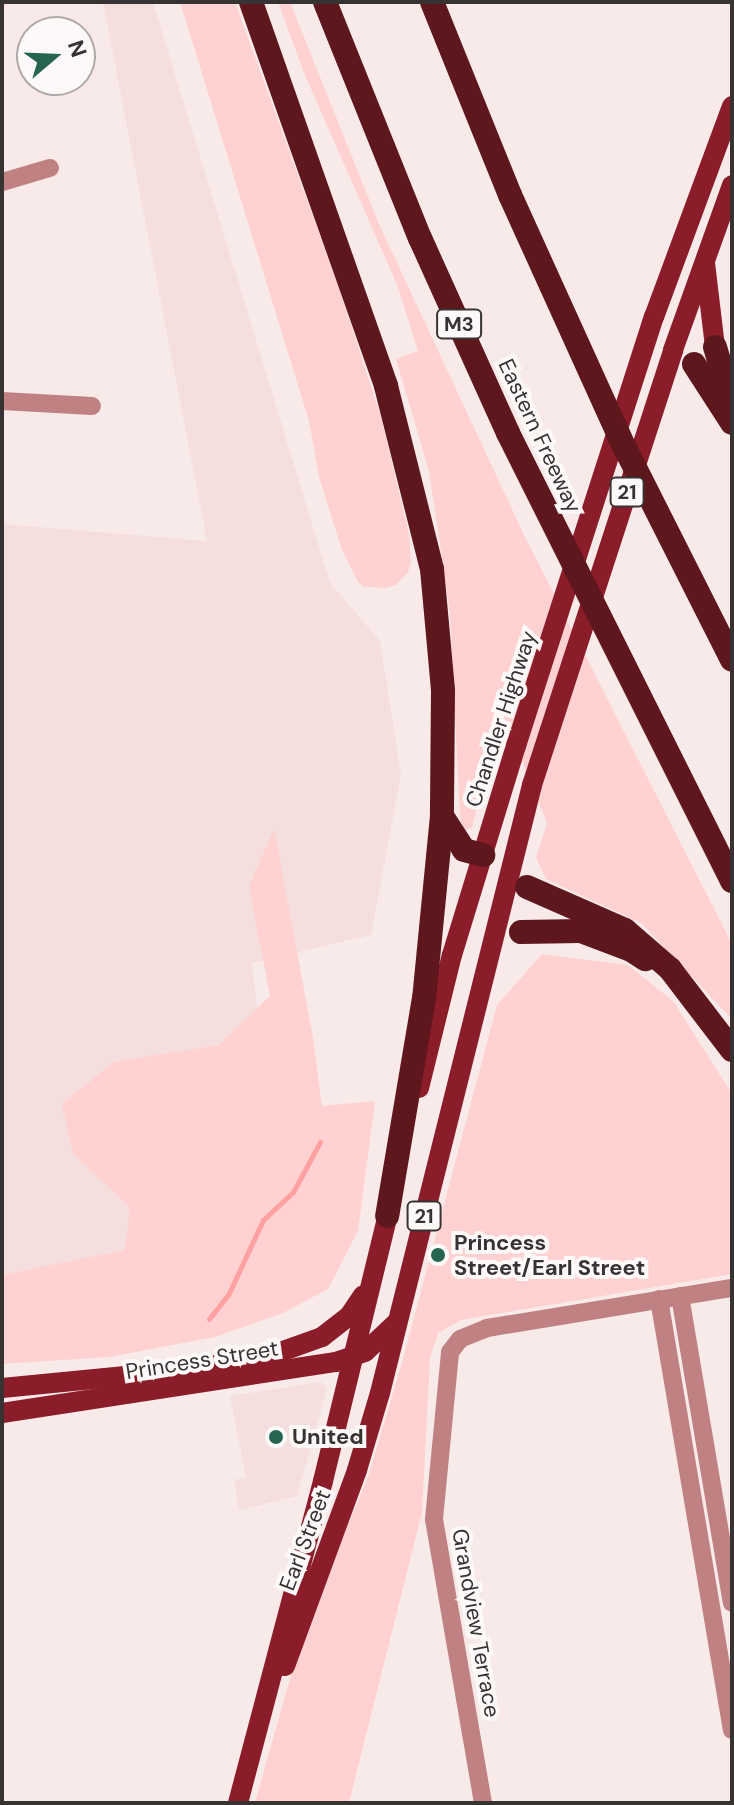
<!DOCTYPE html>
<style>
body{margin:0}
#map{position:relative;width:734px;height:1805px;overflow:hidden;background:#f7eae9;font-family:"DM Sans",sans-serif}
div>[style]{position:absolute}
.built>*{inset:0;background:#f5dede}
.green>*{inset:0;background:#ffd2d1}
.stream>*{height:5px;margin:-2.5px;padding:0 2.5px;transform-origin:2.5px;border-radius:2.5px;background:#fea1a0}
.minor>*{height:18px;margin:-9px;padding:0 9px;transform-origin:9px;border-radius:9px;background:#bf8181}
.major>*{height:20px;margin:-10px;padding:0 10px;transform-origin:10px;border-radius:10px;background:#8b1c29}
.highway>*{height:24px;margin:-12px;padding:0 12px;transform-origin:12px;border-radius:12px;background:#5e171d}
.dots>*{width:22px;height:22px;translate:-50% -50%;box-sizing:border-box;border:4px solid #fef9f9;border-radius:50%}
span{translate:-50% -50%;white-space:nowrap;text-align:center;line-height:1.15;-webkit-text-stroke:8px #fef9f9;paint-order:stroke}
.shield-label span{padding:2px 6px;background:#fef9f9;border:2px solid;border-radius:6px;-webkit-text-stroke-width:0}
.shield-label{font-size:20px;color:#383333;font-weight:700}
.street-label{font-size:22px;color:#383333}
.poi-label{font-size:22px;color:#383333;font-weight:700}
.left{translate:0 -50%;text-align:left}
.frame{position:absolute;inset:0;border:4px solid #383333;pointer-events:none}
.north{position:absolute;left:16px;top:16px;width:80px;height:80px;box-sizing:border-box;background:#fef9f9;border:2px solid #afaaaa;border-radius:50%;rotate:71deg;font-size:22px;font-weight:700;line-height:32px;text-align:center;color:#383333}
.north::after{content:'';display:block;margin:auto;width:28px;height:36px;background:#266552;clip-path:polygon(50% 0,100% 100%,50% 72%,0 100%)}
</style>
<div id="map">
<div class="built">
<i style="clip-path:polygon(103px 2px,153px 2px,330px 583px,380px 641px,401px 774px,371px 935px,252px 963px,286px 1263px,2px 1303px,2px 524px,207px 541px)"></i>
<i style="clip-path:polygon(321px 1382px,327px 1388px,297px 1496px,239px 1510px,234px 1480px,246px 1477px,230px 1396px)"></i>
</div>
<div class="green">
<i style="clip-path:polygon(180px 2px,235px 2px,338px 285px,381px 417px,409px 534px,411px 562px,408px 572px,396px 585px,386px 588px,364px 587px,358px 582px,342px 550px,319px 477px,309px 421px)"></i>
<i style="clip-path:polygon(278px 2px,290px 2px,379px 224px,525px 537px,732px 944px,732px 1019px,641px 923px,546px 879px,536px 858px,547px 823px,502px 712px,472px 828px,464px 830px,460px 818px,450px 613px,429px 471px,396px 359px,418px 351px,398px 287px,304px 73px)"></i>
<i style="clip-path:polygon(274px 829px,312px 1032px,322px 1106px,375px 1101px,358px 1231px,328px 1289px,283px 1313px,215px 1337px,109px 1357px,2px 1364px,2px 1275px,125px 1250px,130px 1208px,73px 1153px,62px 1104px,114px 1062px,219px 1045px,270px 996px,249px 886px)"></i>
<i style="clip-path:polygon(542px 954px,628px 965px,674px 1002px,732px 1094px,732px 1274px,461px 1320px,438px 1333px,430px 1358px,422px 1512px,349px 1803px,255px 1803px,305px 1626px,368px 1477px,403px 1359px,497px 1005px)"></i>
</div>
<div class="stream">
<i style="left:209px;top:1319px;width:33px;rotate:-52deg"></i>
<i style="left:229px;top:1293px;width:81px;rotate:-65deg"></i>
<i style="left:263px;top:1220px;width:41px;rotate:-43deg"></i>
<i style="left:293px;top:1192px;width:57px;rotate:-61.6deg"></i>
</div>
<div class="minor">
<i style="left:2px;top:182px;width:50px;rotate:-16.3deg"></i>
<i style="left:2px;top:401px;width:90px;rotate:3.2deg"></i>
<i style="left:680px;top:1296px;width:311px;rotate:80.4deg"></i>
<i style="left:659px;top:1299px;width:437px;rotate:80.4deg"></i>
<i style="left:483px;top:1803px;width:288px;rotate:-99.8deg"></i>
<i style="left:434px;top:1519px;width:168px;rotate:-84.5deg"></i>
<i style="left:450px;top:1352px;width:16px;rotate:-52deg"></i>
<i style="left:460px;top:1339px;width:29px;rotate:-22deg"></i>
<i style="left:487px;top:1328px;width:248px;rotate:-9.3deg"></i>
</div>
<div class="major">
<i style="left:705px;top:263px;width:85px;rotate:83.2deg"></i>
<i style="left:419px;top:1088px;width:137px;rotate:-76.1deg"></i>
<i style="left:452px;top:955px;width:219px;rotate:-73deg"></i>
<i style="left:516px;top:746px;width:451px;rotate:-72.2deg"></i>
<i style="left:654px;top:317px;width:225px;rotate:-69.7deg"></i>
<i style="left:2px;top:1388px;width:186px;rotate:-5.6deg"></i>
<i style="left:187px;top:1370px;width:83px;rotate:-9.7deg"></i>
<i style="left:269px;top:1356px;width:56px;rotate:-19.7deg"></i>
<i style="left:322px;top:1337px;width:34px;rotate:-38deg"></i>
<i style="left:349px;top:1316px;width:25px;rotate:-56deg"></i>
<i style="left:2px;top:1413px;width:338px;rotate:-8.7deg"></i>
<i style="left:336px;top:1362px;width:31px;rotate:-19deg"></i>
<i style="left:365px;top:1352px;width:42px;rotate:-43.1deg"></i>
<i style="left:285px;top:1666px;width:209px;rotate:-69.8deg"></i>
<i style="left:357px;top:1470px;width:80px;rotate:-73.4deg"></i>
<i style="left:380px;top:1393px;width:627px;rotate:-75.96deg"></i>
<i style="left:532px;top:785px;width:457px;rotate:-72deg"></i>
<i style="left:673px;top:350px;width:175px;rotate:-70.3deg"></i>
<i style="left:238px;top:1803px;width:333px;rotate:-75.2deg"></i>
<i style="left:323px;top:1481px;width:288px;rotate:-76.3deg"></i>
</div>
<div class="highway">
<i style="left:251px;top:2px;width:407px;rotate:70.6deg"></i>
<i style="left:386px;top:386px;width:189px;rotate:75.9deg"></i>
<i style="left:432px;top:569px;width:122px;rotate:84.8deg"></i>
<i style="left:443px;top:691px;width:125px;rotate:90.5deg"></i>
<i style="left:442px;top:816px;width:183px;rotate:95.6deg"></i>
<i style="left:424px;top:998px;width:221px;rotate:99.6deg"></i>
<i style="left:325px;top:2px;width:254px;rotate:68.1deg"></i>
<i style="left:420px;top:238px;width:214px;rotate:65.7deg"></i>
<i style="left:508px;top:433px;width:501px;rotate:63.43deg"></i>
<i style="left:432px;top:2px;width:208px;rotate:68deg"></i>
<i style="left:510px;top:195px;width:278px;rotate:65.6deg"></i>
<i style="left:625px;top:448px;width:237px;rotate:63.2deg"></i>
<i style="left:715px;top:347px;width:60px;rotate:73.7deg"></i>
<i style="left:694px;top:364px;width:70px;rotate:57.2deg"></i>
<i style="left:442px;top:816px;width:40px;rotate:57.1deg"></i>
<i style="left:464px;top:850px;width:20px;rotate:15deg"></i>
<i style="left:527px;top:887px;width:107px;rotate:23.7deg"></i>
<i style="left:625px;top:930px;width:60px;rotate:40.9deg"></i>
<i style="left:670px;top:969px;width:102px;rotate:52.6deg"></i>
<i style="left:521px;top:932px;width:60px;rotate:-1deg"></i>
<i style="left:581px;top:931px;width:53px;rotate:20.8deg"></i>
<i style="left:631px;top:950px;width:17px;rotate:33deg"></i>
</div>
<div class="dots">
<i style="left:438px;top:1255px;background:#266552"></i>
<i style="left:276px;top:1437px;background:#266552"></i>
</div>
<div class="shield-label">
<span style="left:459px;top:324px">M3</span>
<span style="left:627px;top:492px">21</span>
<span style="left:424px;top:1216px">21</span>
</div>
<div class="street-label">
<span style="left:540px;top:436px;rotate:65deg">Eastern Freeway</span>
<span style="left:501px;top:719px;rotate:-72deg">Chandler Highway</span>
<span style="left:202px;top:1360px;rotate:-9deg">Princess Street</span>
<span style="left:305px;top:1540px;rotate:-69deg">Earl Street</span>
<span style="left:476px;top:1623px;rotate:80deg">Grandview Terrace</span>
</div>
<div class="poi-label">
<span class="left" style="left:454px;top:1255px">Princess<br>Street/Earl Street</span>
<span class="left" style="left:292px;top:1437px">United</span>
</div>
<div class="frame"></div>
<div class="north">N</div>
</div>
